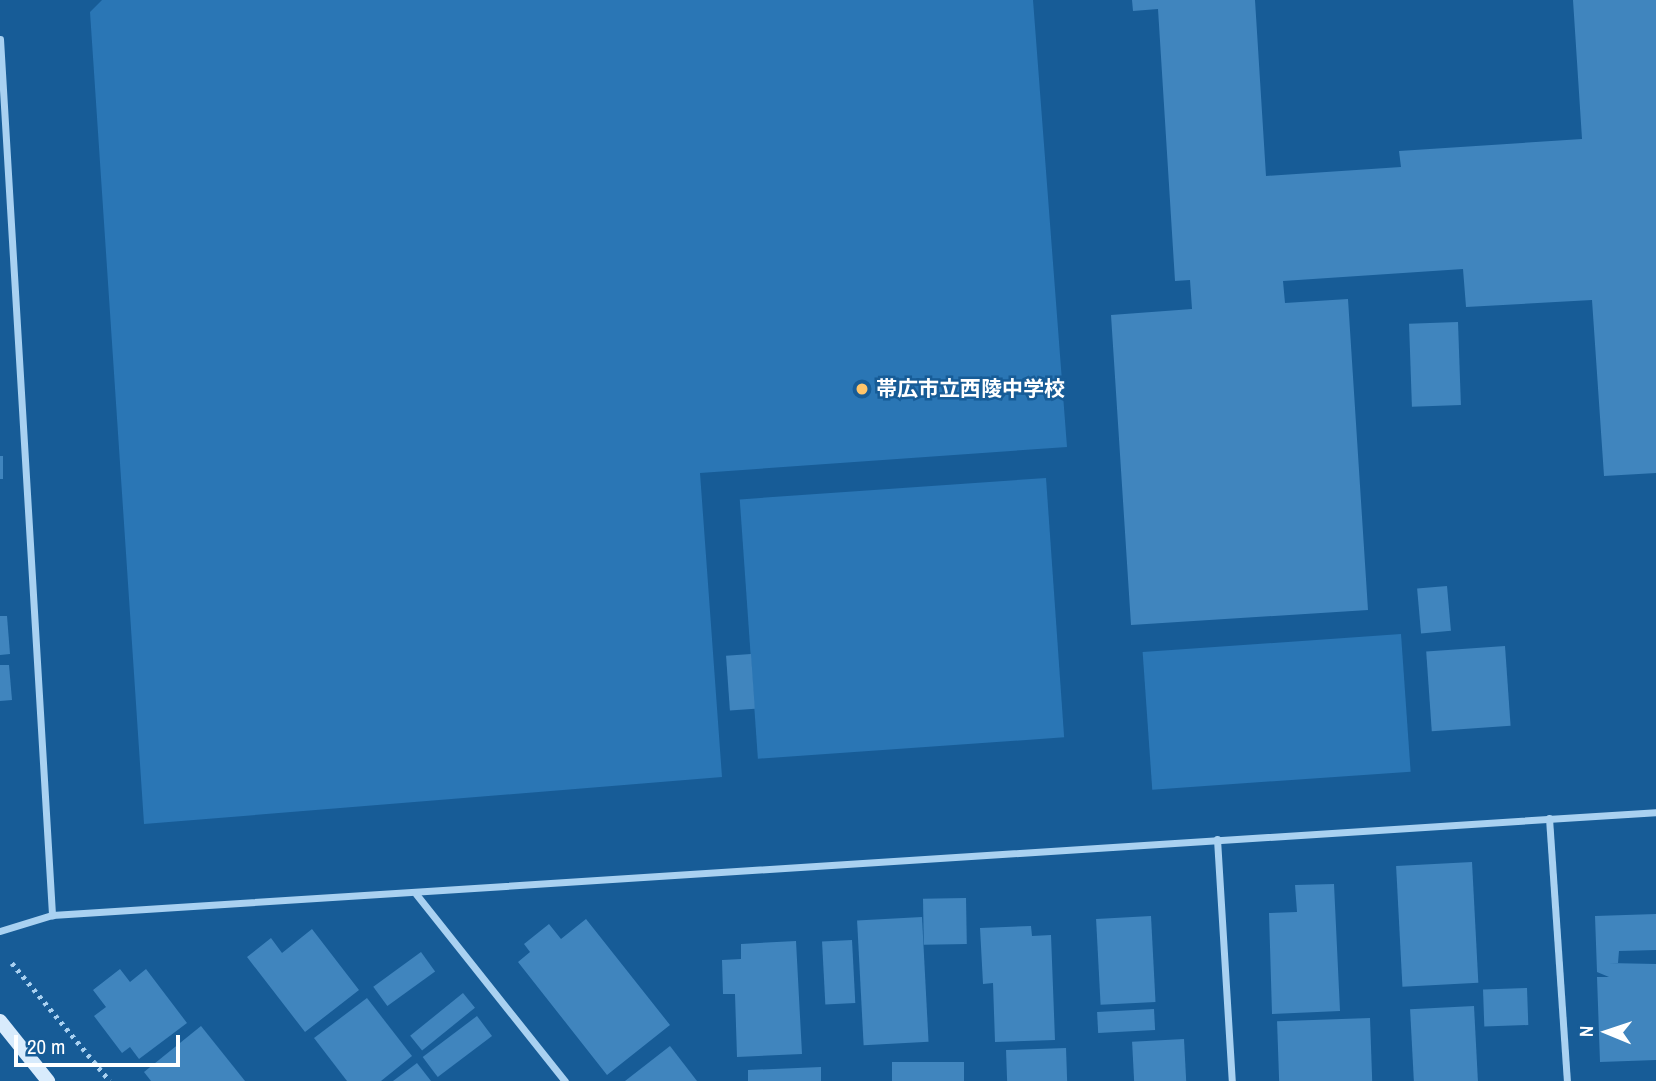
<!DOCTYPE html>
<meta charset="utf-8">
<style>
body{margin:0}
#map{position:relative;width:1656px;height:1081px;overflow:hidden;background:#175c97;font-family:"Archivo Narrow","Noto Sans JP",sans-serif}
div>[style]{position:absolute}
.green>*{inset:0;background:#2a76b5;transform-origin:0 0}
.building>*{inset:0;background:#4085be;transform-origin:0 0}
.path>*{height:4.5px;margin-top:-2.25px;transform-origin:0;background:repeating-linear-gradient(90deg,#a9d1f1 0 3.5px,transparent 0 8.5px)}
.street>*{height:7px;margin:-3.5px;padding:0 3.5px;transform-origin:3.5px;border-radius:3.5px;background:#a9d1f1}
.secondary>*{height:14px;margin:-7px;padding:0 7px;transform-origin:7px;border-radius:7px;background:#d8ebfc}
.dots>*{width:19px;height:19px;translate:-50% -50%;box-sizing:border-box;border:4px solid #175c97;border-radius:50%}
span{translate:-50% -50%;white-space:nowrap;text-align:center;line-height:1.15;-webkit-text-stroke:5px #175c97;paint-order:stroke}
.poi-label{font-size:21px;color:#fff;font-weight:700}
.left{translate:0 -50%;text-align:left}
.north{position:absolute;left:1572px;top:997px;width:70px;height:70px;-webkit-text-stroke:5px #175c97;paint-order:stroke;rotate:272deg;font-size:19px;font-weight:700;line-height:28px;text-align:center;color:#fff}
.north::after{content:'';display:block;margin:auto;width:24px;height:32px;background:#fff;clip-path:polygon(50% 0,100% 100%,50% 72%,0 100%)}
.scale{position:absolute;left:14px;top:1035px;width:166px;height:32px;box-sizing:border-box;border:4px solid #fff;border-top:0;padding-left:9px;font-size:21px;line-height:24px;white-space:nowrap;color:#fff;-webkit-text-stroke:5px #175c97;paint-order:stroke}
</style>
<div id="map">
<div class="green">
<i style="clip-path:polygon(102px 0,1033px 0,1067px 447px,700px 473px,722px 777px,144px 824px,90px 12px)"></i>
<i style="left:1046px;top:478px;width:260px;height:307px;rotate:86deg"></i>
<i style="left:1401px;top:634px;width:138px;height:259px;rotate:86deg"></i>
</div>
<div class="building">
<i style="clip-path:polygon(1132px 0,1255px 0,1266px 176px,1401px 167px,1399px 151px,1582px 139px,1573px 0,1656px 0,1656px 473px,1604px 476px,1592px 300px,1466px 307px,1463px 269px,1283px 281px,1285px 303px,1348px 299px,1368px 610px,1131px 625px,1111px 315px,1192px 309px,1190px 280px,1175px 281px,1158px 9px,1133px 11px)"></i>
<i style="left:1458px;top:322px;width:83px;height:49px;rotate:88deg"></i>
<i style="left:0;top:456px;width:3px;height:23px"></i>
<i style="left:1447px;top:586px;width:45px;height:30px;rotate:85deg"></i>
<i style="clip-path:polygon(0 616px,7px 616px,10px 654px,0 655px)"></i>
<i style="left:1505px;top:646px;width:80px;height:79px;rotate:86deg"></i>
<i style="left:751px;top:654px;width:55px;height:25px;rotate:86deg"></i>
<i style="clip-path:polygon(0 665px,9px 665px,12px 700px,0 701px)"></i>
<i style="left:1472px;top:862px;width:121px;height:76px;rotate:87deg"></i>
<i style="clip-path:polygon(1334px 884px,1340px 1011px,1272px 1014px,1269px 913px,1297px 912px,1295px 885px)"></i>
<i style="left:966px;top:898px;width:46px;height:43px;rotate:89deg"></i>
<i style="clip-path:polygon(1656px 914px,1656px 950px,1619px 951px,1618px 963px,1608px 963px,1656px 964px,1656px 1060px,1600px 1062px,1597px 977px,1609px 977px,1597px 972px,1595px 916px)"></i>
<i style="left:1151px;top:916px;width:86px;height:55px;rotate:87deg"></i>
<i style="left:922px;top:917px;width:125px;height:65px;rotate:87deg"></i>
<i style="clip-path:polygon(586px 919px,670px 1025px,607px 1075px,518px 962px,530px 952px,524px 944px,549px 924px,561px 939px)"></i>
<i style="clip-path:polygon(1031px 926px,1032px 936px,1051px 935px,1055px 1040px,995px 1042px,993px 983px,983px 984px,980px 928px)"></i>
<i style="clip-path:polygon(312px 929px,359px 990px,305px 1032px,247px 957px,271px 938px,282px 953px)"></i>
<i style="left:852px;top:940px;width:63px;height:30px;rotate:87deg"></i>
<i style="clip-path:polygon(796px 941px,802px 1054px,737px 1057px,735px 994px,723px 994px,722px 960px,741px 959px,741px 944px)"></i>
<i style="left:421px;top:952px;width:24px;height:59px;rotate:54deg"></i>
<i style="clip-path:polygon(120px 969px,130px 982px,146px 969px,187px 1023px,139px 1059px,130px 1047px,122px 1053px,94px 1016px,106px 1007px,93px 990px)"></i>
<i style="left:1527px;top:988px;width:37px;height:44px;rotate:88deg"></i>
<i style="left:463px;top:993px;width:19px;height:68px;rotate:51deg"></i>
<i style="clip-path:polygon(367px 998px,412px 1056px,381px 1081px,347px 1081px,314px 1038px)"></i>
<i style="left:1474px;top:1006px;width:75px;height:64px;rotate:87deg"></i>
<i style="left:1154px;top:1009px;width:21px;height:57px;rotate:87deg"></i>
<i style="left:477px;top:1016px;width:25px;height:68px;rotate:53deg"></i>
<i style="left:1370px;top:1018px;width:63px;height:93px;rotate:88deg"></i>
<i style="clip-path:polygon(201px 1026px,245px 1081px,151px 1081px,144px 1072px)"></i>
<i style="left:1184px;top:1039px;width:42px;height:52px;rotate:87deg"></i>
<i style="clip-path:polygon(670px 1046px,697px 1081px,625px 1081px)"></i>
<i style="left:1066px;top:1048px;width:33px;height:60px;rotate:88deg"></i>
<i style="left:964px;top:1062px;width:19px;height:72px;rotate:90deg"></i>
<i style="clip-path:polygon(417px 1063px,431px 1081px,393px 1081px)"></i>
<i style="clip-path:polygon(821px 1067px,821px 1081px,748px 1081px,748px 1070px)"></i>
</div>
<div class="path">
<i style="left:12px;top:963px;width:153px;rotate:50.3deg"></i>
</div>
<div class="street">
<i style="left:0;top:39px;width:878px;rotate:86.6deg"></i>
<i style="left:1549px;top:818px;width:264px;rotate:86.1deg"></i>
<i style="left:1217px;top:839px;width:242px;rotate:86.5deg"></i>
<i style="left:416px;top:894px;width:239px;rotate:51.5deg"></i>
<i style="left:0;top:931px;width:54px;rotate:-17.1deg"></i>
<i style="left:52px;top:915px;width:1607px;rotate:-3.67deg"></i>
</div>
<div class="secondary">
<i style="left:0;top:1021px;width:77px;rotate:51.3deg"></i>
</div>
<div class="dots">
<i style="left:862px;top:389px;background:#ffc56a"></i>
</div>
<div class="poi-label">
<span class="left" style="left:876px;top:389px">帯広市立西陵中学校</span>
</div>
<div class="north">N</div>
<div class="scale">20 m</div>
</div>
